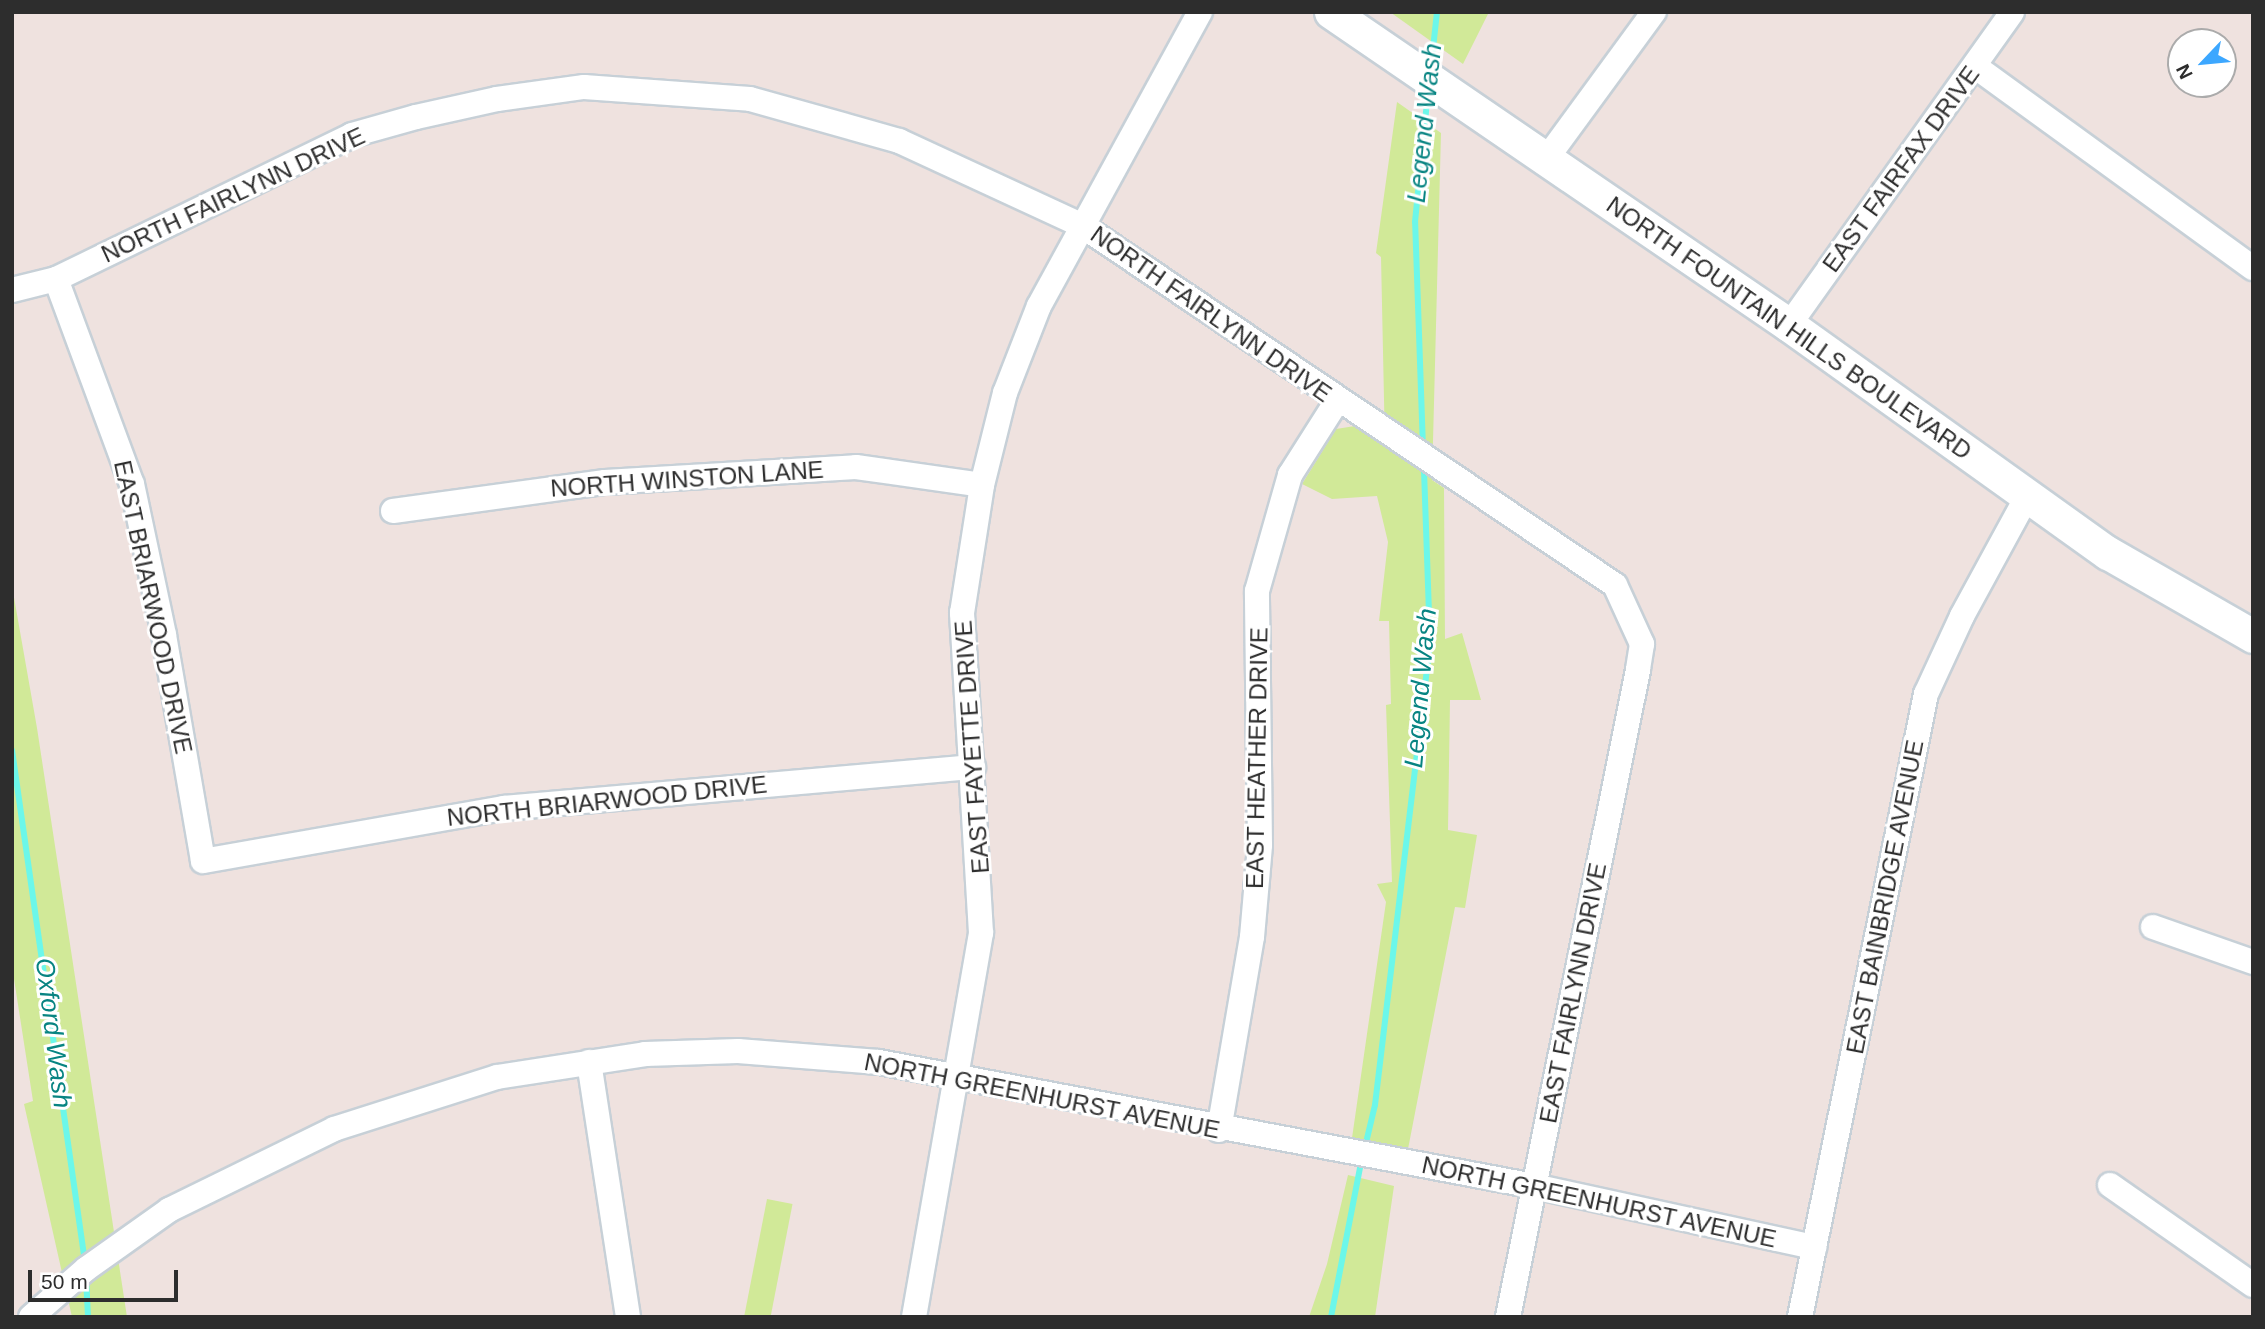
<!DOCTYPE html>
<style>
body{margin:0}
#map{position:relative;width:2265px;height:1329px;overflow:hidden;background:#efe2df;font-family:Helvetica,sans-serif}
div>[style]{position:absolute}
.green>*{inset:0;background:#d1e998;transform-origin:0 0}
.stream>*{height:6px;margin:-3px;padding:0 3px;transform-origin:3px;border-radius:3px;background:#6cf7ea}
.roads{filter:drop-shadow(2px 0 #c7d0d7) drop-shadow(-2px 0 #c7d0d7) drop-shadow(0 2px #c7d0d7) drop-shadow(0 -2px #c7d0d7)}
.street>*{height:24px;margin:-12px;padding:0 12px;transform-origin:12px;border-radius:12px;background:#fff}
.secondary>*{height:33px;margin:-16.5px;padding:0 16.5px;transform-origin:16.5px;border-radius:16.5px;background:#fff}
span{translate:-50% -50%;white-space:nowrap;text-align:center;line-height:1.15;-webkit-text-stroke:6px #fff;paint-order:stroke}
.street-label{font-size:24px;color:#2d2d2d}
.water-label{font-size:26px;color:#078482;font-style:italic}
.frame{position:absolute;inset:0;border:14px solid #2d2d2d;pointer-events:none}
.north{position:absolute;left:2167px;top:28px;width:70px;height:70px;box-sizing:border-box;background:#fff;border:2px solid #ababab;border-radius:50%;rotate:244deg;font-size:19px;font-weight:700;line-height:28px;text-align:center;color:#2d2d2d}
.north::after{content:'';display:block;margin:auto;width:24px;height:32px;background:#3ca7ff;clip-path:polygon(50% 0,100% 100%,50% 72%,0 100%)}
.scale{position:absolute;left:28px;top:1270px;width:150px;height:32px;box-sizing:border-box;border:4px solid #2d2d2d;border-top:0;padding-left:9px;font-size:21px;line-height:24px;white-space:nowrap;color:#2d2d2d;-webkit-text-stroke:5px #fff;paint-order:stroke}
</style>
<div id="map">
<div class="green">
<i style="clip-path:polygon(1390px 12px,1489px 12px,1463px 64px)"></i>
<i style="clip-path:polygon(1397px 102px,1441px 133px,1432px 480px,1444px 488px,1445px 639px,1462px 633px,1481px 700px,1450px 700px,1448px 830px,1477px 835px,1465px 908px,1455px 907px,1408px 1149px,1352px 1138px,1386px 902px,1377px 884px,1392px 882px,1386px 705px,1391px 704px,1389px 621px,1379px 621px,1388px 542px,1377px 496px,1332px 499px,1302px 484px,1336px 429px,1355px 426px,1385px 447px,1381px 257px,1376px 253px)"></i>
<i style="clip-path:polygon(12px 586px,37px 728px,127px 1317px,72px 1317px,24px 1104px,33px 1101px,12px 966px)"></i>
<i style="clip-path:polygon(1348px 1175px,1394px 1186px,1375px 1317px,1309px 1317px,1327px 1264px)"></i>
<i style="left:767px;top:1199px;width:26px;height:120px;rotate:11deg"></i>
</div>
<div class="stream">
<i style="left:1431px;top:67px;width:55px;rotate:-83.8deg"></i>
<i style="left:1423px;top:448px;width:226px;rotate:-92deg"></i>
<i style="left:1415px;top:222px;width:131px;rotate:-84.3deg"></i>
<i style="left:12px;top:750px;width:517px;rotate:81.89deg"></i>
<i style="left:1365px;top:1147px;width:43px;rotate:-76.6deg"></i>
<i style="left:1375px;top:1105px;width:466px;rotate:-83.2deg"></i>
<i style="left:1430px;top:642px;width:176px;rotate:-92deg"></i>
<i style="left:86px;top:1277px;width:40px;rotate:87.1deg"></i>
<i style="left:1331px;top:1317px;width:163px;rotate:-79deg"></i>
</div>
<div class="roads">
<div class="street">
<i style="left:1976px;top:67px;width:342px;rotate:36deg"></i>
<i style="left:1547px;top:158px;width:181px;rotate:-53.8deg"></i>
<i style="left:56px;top:279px;width:219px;rotate:69.7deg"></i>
<i style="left:132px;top:484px;width:154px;rotate:78deg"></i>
<i style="left:164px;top:635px;width:229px;rotate:80.2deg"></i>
<i style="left:203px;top:861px;width:306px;rotate:-10deg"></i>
<i style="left:504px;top:808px;width:471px;rotate:-5deg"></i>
<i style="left:12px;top:290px;width:45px;rotate:-14deg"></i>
<i style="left:56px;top:279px;width:329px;rotate:-25.9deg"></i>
<i style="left:352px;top:135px;width:66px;rotate:-15.7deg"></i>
<i style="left:416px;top:117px;width:83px;rotate:-12.5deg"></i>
<i style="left:497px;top:99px;width:88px;rotate:-7.9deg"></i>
<i style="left:584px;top:87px;width:166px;rotate:4.1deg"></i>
<i style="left:750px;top:99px;width:155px;rotate:15.7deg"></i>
<i style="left:899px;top:141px;width:200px;rotate:24.8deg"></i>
<i style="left:1081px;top:225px;width:644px;rotate:33.99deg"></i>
<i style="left:1615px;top:585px;width:65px;rotate:65.4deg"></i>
<i style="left:1642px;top:644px;width:26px;rotate:99deg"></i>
<i style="left:1638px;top:670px;width:660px;rotate:101.36deg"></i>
<i style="left:1789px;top:325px;width:384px;rotate:-54.5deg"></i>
<i style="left:393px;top:511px;width:214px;rotate:-7.8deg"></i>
<i style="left:605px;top:482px;width:251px;rotate:-3.4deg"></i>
<i style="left:856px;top:467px;width:127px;rotate:8.1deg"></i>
<i style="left:2153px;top:927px;width:106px;rotate:19.3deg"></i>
<i style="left:589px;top:1062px;width:258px;rotate:81.3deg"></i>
<i style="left:1219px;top:1130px;width:196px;rotate:-80.3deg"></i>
<i style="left:1252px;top:937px;width:92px;rotate:-85deg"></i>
<i style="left:1260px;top:845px;width:254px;rotate:-90.7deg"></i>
<i style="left:1257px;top:591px;width:121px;rotate:-74.1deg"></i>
<i style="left:1290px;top:475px;width:88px;rotate:-57.6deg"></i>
<i style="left:2110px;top:1185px;width:174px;rotate:35deg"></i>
<i style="left:31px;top:1317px;width:73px;rotate:-41.1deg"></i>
<i style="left:86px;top:1269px;width:102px;rotate:-35.4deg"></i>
<i style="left:169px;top:1210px;width:184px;rotate:-26.1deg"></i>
<i style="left:334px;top:1129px;width:171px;rotate:-17.7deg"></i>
<i style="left:497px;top:1077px;width:150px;rotate:-8.8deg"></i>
<i style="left:645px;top:1054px;width:93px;rotate:-1.8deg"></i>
<i style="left:738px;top:1051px;width:141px;rotate:4.5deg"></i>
<i style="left:879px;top:1062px;width:667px;rotate:10.72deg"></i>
<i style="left:1534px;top:1186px;width:287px;rotate:12.3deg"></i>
<i style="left:914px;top:1317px;width:390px;rotate:-80.1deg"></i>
<i style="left:981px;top:933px;width:321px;rotate:-93.4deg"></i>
<i style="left:962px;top:613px;width:130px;rotate:-81.1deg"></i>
<i style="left:982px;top:485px;width:95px;rotate:-76deg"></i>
<i style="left:1005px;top:393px;width:93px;rotate:-68.7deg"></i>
<i style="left:1039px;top:306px;width:335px;rotate:-61.3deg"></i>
<i style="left:1800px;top:1317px;width:636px;rotate:-78.57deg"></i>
<i style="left:1926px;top:694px;width:86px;rotate:-65.2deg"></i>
<i style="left:1962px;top:616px;width:136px;rotate:-61.4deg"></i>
</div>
<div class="secondary">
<i style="left:1331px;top:12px;width:555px;rotate:34.35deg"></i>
<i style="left:1789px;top:325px;width:392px;rotate:35.6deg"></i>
<i style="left:2108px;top:553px;width:167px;rotate:29.8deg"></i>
</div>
</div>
<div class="street-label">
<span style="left:1901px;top:169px;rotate:-54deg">EAST FAIRFAX DRIVE</span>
<span style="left:233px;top:195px;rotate:-25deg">NORTH FAIRLYNN DRIVE</span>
<span style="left:1211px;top:314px;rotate:35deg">NORTH FAIRLYNN DRIVE</span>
<span style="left:1789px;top:328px;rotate:35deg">NORTH FOUNTAIN HILLS BOULEVARD</span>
<span style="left:687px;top:479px;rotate:-4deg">NORTH WINSTON LANE</span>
<span style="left:153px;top:607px;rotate:78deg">EAST BRIARWOOD DRIVE</span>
<span style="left:972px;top:747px;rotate:-94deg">EAST FAYETTE DRIVE</span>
<span style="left:1257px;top:758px;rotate:-89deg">EAST HEATHER DRIVE</span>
<span style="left:607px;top:801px;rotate:-6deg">NORTH BRIARWOOD DRIVE</span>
<span style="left:1885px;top:897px;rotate:-79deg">EAST BAINBRIDGE AVENUE</span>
<span style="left:1573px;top:993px;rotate:-79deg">EAST FAIRLYNN DRIVE</span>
<span style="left:1042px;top:1096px;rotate:11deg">NORTH GREENHURST AVENUE</span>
<span style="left:1599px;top:1202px;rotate:12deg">NORTH GREENHURST AVENUE</span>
</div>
<div class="water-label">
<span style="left:1425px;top:123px;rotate:-84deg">Legend Wash</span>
<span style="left:1421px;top:688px;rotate:-85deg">Legend Wash</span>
<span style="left:53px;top:1033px;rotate:83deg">Oxford Wash</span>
</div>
<div class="frame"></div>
<div class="north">N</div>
<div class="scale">50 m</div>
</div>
